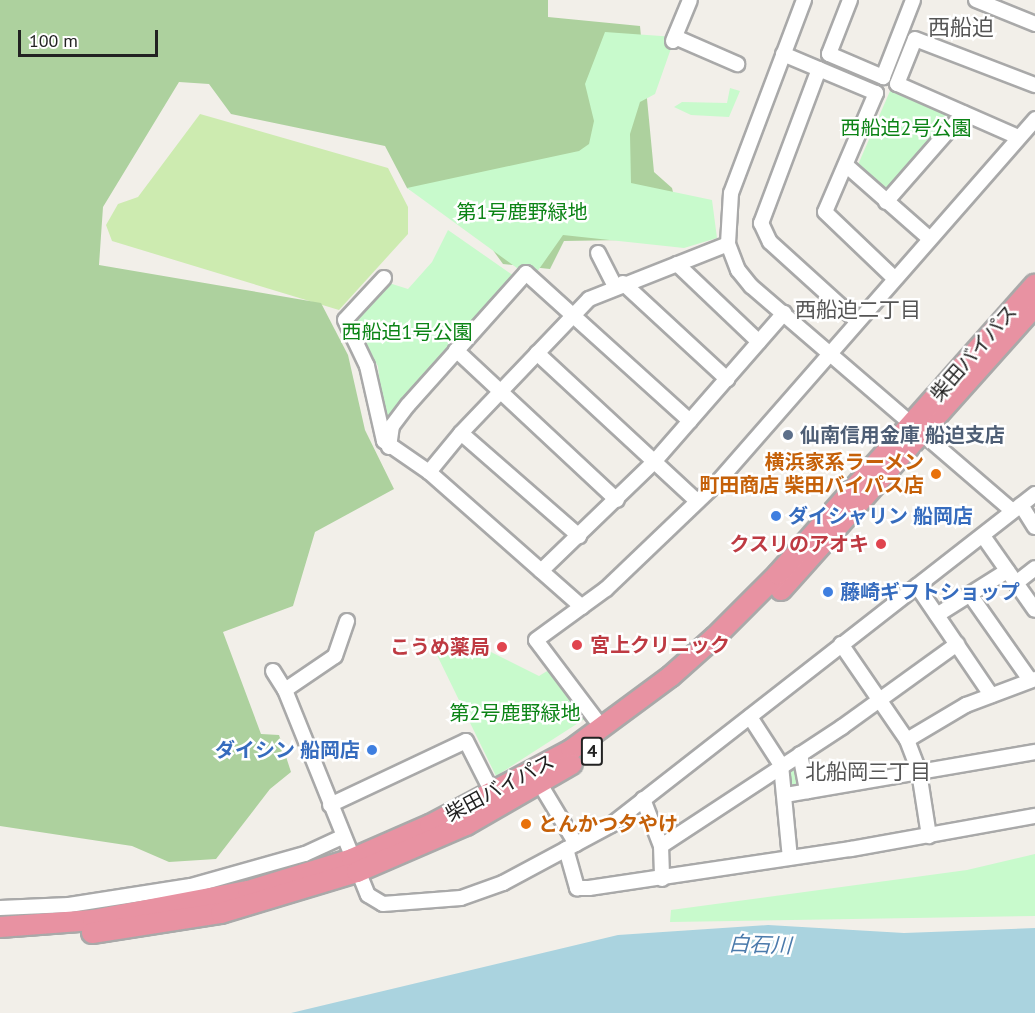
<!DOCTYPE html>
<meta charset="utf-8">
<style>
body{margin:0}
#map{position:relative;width:1035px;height:1013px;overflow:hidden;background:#f2efe9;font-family:"PT Sans","Noto Sans JP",sans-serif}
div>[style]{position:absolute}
.grass>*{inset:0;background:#cdebb0}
.forest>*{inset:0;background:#add19e}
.park>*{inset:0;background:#c8facc}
.water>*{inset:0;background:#aad3df}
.roads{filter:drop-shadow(2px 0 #a9a9a9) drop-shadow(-2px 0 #a9a9a9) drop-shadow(0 2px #a9a9a9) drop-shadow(0 -2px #a9a9a9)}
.minor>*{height:14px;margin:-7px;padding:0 7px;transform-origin:7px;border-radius:7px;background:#fff}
.highway>*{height:20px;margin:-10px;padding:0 10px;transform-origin:10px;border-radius:10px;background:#e892a2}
.dots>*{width:16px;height:16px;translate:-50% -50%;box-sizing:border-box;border:3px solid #fff;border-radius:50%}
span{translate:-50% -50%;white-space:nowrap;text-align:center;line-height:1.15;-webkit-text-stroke:5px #fff;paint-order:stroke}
.shield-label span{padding:2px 4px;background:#fff;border:2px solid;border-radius:4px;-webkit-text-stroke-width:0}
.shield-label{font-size:18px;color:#222;font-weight:700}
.park-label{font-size:20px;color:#0c8416}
.street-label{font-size:20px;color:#222}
.service-label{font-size:20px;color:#4e5e75;font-weight:700}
.left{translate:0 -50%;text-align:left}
.food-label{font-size:20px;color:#c56008;font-weight:700}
.right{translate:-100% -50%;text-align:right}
.shop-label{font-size:20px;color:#366cbe;font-weight:700}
.health-label{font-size:20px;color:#be3a42;font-weight:700}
.neighbourhood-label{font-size:21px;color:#555}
.water-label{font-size:21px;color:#4a7aab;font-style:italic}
.quarter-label{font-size:22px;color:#555}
.scale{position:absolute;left:18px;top:30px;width:140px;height:27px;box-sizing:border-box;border:3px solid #222;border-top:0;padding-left:8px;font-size:18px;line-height:21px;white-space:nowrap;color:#222;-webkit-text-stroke:4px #fff;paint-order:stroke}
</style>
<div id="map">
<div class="grass">
<i style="clip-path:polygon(200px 114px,388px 168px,408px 207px,408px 234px,339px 310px,112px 241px,106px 225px,118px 204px,138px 197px)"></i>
</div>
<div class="forest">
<i style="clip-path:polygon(0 0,548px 0,548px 17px,640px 26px,654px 172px,672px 188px,684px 239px,564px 241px,550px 269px,503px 264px,474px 224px,407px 188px,385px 146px,231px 114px,209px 84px,179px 82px,103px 207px,99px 265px,321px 303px,348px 355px,365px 430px,394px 489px,315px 532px,293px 606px,223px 632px,261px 734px,279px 735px,291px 772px,270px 789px,216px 859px,169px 862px,132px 846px,0 826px)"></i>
</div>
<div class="park">
<i style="clip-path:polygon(605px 32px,675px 37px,655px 94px,640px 102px,630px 134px,631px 183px,712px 200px,717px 238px,684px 248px,563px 235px,532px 279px,407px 188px,579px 151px,589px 144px,594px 121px,585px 84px)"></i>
<i style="clip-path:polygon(730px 88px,740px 91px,729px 117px,691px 115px,674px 107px,682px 102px,727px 103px)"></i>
<i style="clip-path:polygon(890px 91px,957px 115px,885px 191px,857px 167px)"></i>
<i style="clip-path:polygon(448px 230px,514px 276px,384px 427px,378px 366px,356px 332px,354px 319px,389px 283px,408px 289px,432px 262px)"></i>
<i style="clip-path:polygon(465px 639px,539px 676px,552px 668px,586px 718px,496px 776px,436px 653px)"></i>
<i style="clip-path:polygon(799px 765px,804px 789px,790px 792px,786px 773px)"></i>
<i style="clip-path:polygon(1035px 854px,1035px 916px,670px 922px,671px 910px,967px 870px)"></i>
</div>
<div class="water">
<i style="clip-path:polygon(768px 925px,904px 933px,1035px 928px,1035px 1013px,291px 1013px,618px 935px)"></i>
</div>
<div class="roads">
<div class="minor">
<i style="left:804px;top:0;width:206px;rotate:110.7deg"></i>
<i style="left:731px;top:193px;width:51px;rotate:93.4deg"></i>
<i style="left:728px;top:244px;width:28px;rotate:69deg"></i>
<i style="left:738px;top:270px;width:21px;rotate:51deg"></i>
<i style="left:751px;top:286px;width:345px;rotate:40.7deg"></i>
<i style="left:850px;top:0;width:58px;rotate:111.3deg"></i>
<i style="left:829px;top:54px;width:59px;rotate:23.1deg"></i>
<i style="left:883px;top:77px;width:83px;rotate:-68.7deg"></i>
<i style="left:976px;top:0;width:64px;rotate:22.1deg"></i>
<i style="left:675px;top:37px;width:68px;rotate:23.5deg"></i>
<i style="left:673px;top:41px;width:44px;rotate:-67.5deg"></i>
<i style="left:783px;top:54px;width:101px;rotate:22.8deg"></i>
<i style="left:876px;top:93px;width:129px;rotate:113.2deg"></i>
<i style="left:825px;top:212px;width:95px;rotate:43.7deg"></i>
<i style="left:819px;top:69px;width:165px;rotate:110.6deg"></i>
<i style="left:761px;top:223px;width:21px;rotate:65deg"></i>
<i style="left:770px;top:242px;width:118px;rotate:42.2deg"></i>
<i style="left:1018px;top:137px;width:132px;rotate:-156.3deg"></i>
<i style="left:897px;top:84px;width:48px;rotate:-68.2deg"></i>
<i style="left:915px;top:39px;width:129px;rotate:21deg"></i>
<i style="left:847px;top:166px;width:109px;rotate:41.3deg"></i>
<i style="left:886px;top:202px;width:118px;rotate:-48.8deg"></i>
<i style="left:598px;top:253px;width:37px;rotate:63deg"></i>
<i style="left:677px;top:264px;width:113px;rotate:43.6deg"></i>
<i style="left:384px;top:278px;width:57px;rotate:132.9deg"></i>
<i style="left:345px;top:320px;width:51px;rotate:64.4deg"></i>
<i style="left:367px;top:366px;width:77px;rotate:77.2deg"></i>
<i style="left:384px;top:441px;width:55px;rotate:34.6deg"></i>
<i style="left:429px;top:472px;width:204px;rotate:41.4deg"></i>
<i style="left:623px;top:283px;width:142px;rotate:42.7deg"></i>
<i style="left:456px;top:350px;width:220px;rotate:43deg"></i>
<i style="left:537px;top:353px;width:218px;rotate:42.8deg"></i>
<i style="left:461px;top:433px;width:157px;rotate:41.1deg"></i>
<i style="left:389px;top:447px;width:21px;rotate:-82deg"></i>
<i style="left:392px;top:426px;width:26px;rotate:-53deg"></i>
<i style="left:408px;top:405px;width:177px;rotate:-48.2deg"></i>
<i style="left:526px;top:273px;width:221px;rotate:42.1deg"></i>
<i style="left:429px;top:472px;width:50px;rotate:-50.6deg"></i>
<i style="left:461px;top:433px;width:185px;rotate:-46.3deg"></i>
<i style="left:589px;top:299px;width:149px;rotate:-21.6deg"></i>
<i style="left:1021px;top:505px;width:26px;rotate:58deg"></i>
<i style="left:983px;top:536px;width:90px;rotate:54.9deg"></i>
<i style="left:541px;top:571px;width:157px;rotate:-44deg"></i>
<i style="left:654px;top:462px;width:198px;rotate:-48.9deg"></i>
<i style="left:1016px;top:583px;width:24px;rotate:-38deg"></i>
<i style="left:917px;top:586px;width:132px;rotate:55.8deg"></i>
<i style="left:971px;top:596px;width:103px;rotate:54.9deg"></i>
<i style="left:937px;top:615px;width:83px;rotate:-32.2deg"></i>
<i style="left:841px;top:644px;width:116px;rotate:55.5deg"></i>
<i style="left:907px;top:740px;width:34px;rotate:69deg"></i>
<i style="left:919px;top:772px;width:65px;rotate:81.1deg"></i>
<i style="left:273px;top:671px;width:22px;rotate:58deg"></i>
<i style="left:285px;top:690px;width:221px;rotate:68deg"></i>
<i style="left:368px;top:895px;width:17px;rotate:31deg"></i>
<i style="left:383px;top:904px;width:78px;rotate:-4.4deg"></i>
<i style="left:461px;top:898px;width:45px;rotate:-19.7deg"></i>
<i style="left:503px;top:883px;width:123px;rotate:-28.2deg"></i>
<i style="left:611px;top:825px;width:538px;rotate:-37.98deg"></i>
<i style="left:285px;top:690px;width:60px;rotate:-34.2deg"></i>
<i style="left:335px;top:656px;width:37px;rotate:-71deg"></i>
<i style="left:750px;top:717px;width:57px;rotate:57.1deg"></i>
<i style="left:781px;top:765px;width:93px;rotate:84.5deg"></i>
<i style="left:603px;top:729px;width:111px;rotate:-127deg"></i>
<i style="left:536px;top:640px;width:87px;rotate:-36.1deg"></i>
<i style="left:606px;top:589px;width:152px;rotate:-43.7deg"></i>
<i style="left:716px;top:484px;width:485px;rotate:-48.8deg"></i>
<i style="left:907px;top:740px;width:69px;rotate:-30.7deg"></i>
<i style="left:966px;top:705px;width:74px;rotate:-20.6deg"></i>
<i style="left:800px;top:754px;width:38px;rotate:79deg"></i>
<i style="left:540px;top:784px;width:70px;rotate:59deg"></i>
<i style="left:786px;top:795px;width:253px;rotate:-9.8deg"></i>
<i style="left:643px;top:799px;width:50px;rotate:69deg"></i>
<i style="left:661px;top:846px;width:217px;rotate:-33.3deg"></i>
<i style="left:842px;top:727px;width:142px;rotate:-35.8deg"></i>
<i style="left:330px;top:805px;width:150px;rotate:-25.2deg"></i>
<i style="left:466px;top:741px;width:59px;rotate:63deg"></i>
<i style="left:661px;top:846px;width:33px;rotate:88deg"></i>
<i style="left:566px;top:849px;width:41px;rotate:74.2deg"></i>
<i style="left:577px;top:888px;width:12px"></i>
<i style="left:589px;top:888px;width:265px;rotate:-8.5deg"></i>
<i style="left:851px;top:849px;width:187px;rotate:-10.2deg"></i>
<i style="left:0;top:908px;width:69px;rotate:-2.5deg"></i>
<i style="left:69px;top:905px;width:123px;rotate:-8.9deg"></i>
<i style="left:191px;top:886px;width:118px;rotate:-15.7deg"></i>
<i style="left:305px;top:854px;width:41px;rotate:-24.7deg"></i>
</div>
<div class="highway">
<i style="left:781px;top:590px;width:381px;rotate:-48.2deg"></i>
<i style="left:0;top:927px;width:93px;rotate:-4.3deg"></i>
<i style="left:93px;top:920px;width:158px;rotate:-10.6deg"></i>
<i style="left:248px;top:891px;width:109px;rotate:-17.1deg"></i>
<i style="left:352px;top:859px;width:85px;rotate:-23.6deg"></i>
<i style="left:430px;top:825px;width:160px;rotate:-28deg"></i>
<i style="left:571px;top:750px;width:124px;rotate:-36.5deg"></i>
<i style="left:671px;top:676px;width:59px;rotate:-41.6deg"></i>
<i style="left:715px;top:637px;width:89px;rotate:-45deg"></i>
<i style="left:778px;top:574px;width:387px;rotate:-48.4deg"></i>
<i style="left:92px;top:933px;width:131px;rotate:-8.8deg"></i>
<i style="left:221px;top:913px;width:142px;rotate:-16.8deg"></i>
<i style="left:357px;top:872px;width:119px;rotate:-23.3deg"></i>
<i style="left:466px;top:825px;width:122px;rotate:-29.9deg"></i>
</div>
</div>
<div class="dots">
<i style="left:788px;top:435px;background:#5c6f8a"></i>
<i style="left:936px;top:474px;background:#e8710a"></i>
<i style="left:776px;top:516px;background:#3f7fe0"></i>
<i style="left:881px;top:544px;background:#e0444e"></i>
<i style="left:828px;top:592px;background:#3f7fe0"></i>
<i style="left:577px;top:645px;background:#e0444e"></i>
<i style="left:502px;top:647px;background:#e0444e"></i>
<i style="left:372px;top:750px;background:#3f7fe0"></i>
<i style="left:526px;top:824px;background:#e8710a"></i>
</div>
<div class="shield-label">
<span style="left:592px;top:751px">4</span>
</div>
<div class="park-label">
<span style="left:906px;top:128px">西船迫2号公園</span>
<span style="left:522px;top:212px">第1号鹿野緑地</span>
<span style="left:407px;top:332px">西船迫1号公園</span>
<span style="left:515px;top:713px">第2号鹿野緑地</span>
</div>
<div class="street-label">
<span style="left:974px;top:353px;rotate:-49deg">柴田バイパス</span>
<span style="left:500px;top:788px;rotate:-28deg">柴田バイパス</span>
</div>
<div class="service-label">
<span class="left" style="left:800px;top:435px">仙南信用金庫 船迫支店</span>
</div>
<div class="food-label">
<span class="right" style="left:924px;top:474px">横浜家系ラーメン<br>町田商店 柴田バイパス店</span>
<span class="left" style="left:538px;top:824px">とんかつ夕やけ</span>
</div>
<div class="shop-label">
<span class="left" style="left:788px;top:516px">ダイシャリン 船岡店</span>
<span class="left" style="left:840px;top:592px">藤崎ギフトショップ</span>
<span class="right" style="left:360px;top:750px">ダイシン 船岡店</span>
</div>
<div class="health-label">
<span class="right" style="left:869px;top:544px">クスリのアオキ</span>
<span class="left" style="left:590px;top:645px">宮上クリニック</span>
<span class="right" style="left:490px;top:647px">こうめ薬局</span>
</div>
<div class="neighbourhood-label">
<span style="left:858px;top:310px">西船迫二丁目</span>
<span style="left:868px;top:772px">北船岡三丁目</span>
</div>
<div class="water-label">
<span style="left:760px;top:945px;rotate:2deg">白石川</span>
</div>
<div class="quarter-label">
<span style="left:961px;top:28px">西船迫</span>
</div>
<div class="scale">100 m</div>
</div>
